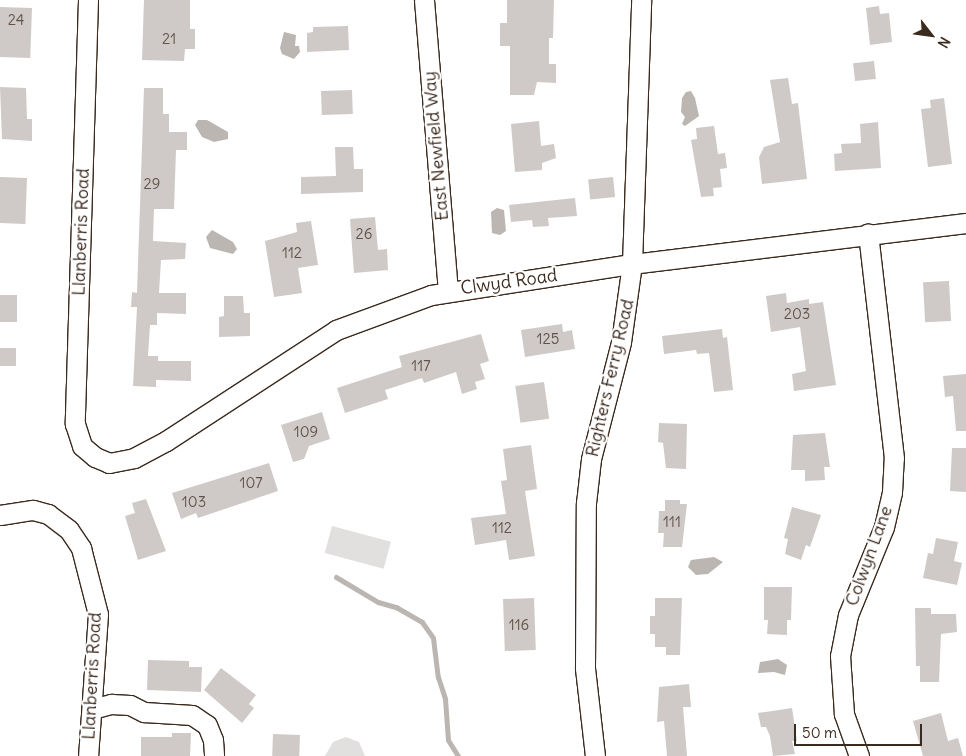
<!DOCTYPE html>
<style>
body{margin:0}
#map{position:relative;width:966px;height:756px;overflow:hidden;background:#fff;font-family:Delius,sans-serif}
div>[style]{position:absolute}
.green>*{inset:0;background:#e2e0de;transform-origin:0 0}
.water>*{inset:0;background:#bcb6b3}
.stream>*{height:5px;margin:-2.5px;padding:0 2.5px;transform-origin:2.5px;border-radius:2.5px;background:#bcb6b3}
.building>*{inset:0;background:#cfcac7;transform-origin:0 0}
.roads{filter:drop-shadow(1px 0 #3b2a1e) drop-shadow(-1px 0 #3b2a1e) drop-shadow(0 1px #3b2a1e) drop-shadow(0 -1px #3b2a1e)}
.minor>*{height:19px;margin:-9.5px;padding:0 9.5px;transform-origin:9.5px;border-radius:9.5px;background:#fff}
span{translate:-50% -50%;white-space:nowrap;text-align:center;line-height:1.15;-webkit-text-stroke:4.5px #fff;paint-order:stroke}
.number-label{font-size:15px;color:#605248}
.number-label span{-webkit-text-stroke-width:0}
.street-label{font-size:18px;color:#3b2a1e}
.north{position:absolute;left:906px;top:10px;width:50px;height:50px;-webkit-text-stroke:4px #fff;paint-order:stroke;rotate:120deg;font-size:14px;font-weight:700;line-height:20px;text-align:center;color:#3b2a1e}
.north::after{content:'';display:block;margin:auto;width:18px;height:22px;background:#3b2a1e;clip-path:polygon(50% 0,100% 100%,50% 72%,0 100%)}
.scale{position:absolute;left:794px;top:724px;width:128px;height:22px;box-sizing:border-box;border:2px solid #3b2a1e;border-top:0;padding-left:6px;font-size:15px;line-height:18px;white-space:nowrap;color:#3b2a1e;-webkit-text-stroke:4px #fff;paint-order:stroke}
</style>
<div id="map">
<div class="green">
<i style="left:332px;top:526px;width:61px;height:28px;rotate:15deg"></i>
<i style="clip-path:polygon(346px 737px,359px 742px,365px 756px,325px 756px,333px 742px)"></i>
</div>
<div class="water">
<i style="clip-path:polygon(284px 32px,296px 35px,295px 46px,299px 46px,300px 52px,294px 59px,282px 54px,280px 48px)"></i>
<i style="clip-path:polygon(691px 91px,695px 98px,699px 116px,685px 126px,682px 124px,685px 117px,681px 112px,682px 98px,686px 92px)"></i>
<i style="clip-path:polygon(198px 120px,207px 120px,228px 132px,228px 139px,214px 142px,202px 137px,195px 125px)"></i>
<i style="clip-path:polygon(497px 208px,504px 210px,506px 231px,500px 235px,492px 233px,491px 212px)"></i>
<i style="clip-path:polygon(212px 230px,233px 242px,237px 249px,233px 254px,210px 248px,206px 237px)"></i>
<i style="clip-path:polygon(714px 557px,723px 562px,708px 574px,696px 575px,688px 567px,691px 560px)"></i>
<i style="clip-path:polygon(778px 659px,787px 665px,785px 675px,774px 672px,758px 673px,760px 662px)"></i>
</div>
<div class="stream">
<i style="left:336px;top:577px;width:49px;rotate:30.8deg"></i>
<i style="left:378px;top:602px;width:19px;rotate:16deg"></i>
<i style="left:396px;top:607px;width:30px;rotate:30deg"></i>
<i style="left:422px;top:622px;width:19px;rotate:55deg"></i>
<i style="left:433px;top:638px;width:39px;rotate:83deg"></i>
<i style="left:438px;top:677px;width:23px;rotate:72deg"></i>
<i style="left:445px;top:699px;width:41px;rotate:85.8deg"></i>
<i style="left:448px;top:740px;width:19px;rotate:58deg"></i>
</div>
<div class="building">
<i style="clip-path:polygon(144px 0,190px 0,190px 29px,195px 29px,195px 49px,185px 49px,184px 61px,142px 60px)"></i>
<i style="clip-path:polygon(507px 0,554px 0,553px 38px,549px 38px,549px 64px,556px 64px,556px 83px,537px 82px,534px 95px,510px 95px,510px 46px,500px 46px,500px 23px,507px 23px)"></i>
<i style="clip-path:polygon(879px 6px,880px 14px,889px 13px,892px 42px,870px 45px,866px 8px)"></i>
<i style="left:0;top:7px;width:32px;height:50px;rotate:2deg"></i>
<i style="clip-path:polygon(348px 26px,349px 50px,307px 52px,307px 33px,313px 32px,313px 27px)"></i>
<i style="left:874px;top:61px;width:18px;height:21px;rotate:84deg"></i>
<i style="clip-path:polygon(788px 78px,792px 104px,798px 103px,807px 179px,762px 184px,759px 157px,764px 147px,780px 142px,770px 80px)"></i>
<i style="clip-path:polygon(0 87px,26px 88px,27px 119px,32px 119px,32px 141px,2px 139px)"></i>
<i style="clip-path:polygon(144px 88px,163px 88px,163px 114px,169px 114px,169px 132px,187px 132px,187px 150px,176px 150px,174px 209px,154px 209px,153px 241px,186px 243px,185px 259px,161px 260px,159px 293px,186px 293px,186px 314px,157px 313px,157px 325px,150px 325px,148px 356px,158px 356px,158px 361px,191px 361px,191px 381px,156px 380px,156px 387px,133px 386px,137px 307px,131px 307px,132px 292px,137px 293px)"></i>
<i style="left:352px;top:90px;width:24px;height:31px;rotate:88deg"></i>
<i style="clip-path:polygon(944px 98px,952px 164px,928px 167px,921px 109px,931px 108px,930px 100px)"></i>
<i style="clip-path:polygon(539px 121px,541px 146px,554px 144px,556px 158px,542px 163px,542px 170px,515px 172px,511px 124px)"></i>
<i style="clip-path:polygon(878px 122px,881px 168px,835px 171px,834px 154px,842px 153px,841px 144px,861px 143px,860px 124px)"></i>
<i style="clip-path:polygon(714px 126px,718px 154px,725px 153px,727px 168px,720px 169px,722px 187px,713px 188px,714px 196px,701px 197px,691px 140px,697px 139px,696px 128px)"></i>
<i style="clip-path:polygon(335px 147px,353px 147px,354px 169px,363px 169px,363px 192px,301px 194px,301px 177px,336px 176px)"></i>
<i style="left:0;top:177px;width:27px;height:46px;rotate:2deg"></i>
<i style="left:613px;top:177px;width:20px;height:25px;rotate:84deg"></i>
<i style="clip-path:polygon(575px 198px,577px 216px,548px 218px,549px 226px,533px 227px,532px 220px,511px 222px,509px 205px)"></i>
<i style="clip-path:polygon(375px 217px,378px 250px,387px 249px,388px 270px,354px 273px,350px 219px)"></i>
<i style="clip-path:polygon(311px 221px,318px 265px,298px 268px,302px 293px,274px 297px,265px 241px,297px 232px,296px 223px)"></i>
<i style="left:949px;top:281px;width:40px;height:26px;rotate:87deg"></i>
<i style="clip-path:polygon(786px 293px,787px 303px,809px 299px,809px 304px,823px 302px,836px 385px,794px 391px,792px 374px,806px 371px,800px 327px,771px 332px,766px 296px)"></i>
<i style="left:0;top:295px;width:17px;height:27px"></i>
<i style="clip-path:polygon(224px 296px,243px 296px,244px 313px,250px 313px,250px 336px,219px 337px,219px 317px,224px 316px)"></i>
<i style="clip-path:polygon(562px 324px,563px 332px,572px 330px,575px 349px,525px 357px,521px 330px)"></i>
<i style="clip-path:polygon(722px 329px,723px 338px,727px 337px,733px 390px,714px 392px,709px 353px,697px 354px,696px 350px,664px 354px,662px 336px)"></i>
<i style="clip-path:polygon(481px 334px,489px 361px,480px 364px,485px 379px,475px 382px,477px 389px,462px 394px,456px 372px,424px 383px,422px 378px,385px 390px,388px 399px,345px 413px,337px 388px,402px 367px,399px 356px)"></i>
<i style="left:0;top:348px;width:16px;height:18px"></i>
<i style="clip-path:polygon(966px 374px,966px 431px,956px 431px,953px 396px,945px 397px,943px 376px)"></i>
<i style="left:544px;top:382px;width:37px;height:29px;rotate:82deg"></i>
<i style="clip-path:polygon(322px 412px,330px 439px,309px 446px,304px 459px,293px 462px,281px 425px)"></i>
<i style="clip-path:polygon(659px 423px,687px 424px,686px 469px,666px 468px,663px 443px,658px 442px)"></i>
<i style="clip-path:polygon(825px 433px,830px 467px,824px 467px,825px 480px,805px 481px,805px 470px,791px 470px,793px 435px)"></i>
<i style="clip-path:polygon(531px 445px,537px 489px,525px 491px,535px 556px,509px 560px,506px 540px,475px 545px,471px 518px,506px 514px,501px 481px,507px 480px,503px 449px)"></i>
<i style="clip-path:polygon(952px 448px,966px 448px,966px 492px,950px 491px)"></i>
<i style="clip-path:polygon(269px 463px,278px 491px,198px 518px,196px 513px,181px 519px,172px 493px)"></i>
<i style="clip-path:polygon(146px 499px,166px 551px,138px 560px,125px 516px,135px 513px,132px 503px)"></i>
<i style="clip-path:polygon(665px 500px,680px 500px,680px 504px,687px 504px,682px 547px,663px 547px,664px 533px,658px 533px,659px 511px,665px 511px)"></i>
<i style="clip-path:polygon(792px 507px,821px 515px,810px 547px,806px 545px,801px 560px,785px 554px,788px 539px,784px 538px)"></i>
<i style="clip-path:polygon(936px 538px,958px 542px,954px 561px,962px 563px,957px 585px,923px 578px,928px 553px,933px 554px)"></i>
<i style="clip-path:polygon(764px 587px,792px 587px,791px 620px,787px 620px,787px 635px,767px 634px,768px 620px,764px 620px)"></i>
<i style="left:534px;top:598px;width:52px;height:31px;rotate:88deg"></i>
<i style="clip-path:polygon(655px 598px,682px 598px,680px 655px,666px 655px,666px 647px,655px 647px,655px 634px,650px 634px,650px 616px,655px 616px)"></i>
<i style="clip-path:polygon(915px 608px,931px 608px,931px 614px,956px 614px,957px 632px,941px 634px,939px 682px,920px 682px,920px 666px,916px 666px)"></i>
<i style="clip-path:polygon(148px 660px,189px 661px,189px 667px,202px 667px,201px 692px,147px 690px)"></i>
<i style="clip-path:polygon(221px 668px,256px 695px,249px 704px,254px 708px,242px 723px,204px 690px)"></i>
<i style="clip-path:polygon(689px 684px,691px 707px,683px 707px,687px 756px,667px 756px,664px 721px,657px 722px,659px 687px)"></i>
<i style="clip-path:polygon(792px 708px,797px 741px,792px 741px,795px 754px,773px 756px,770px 736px,766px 727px,761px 727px,758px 713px)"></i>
<i style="clip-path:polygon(941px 713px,948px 741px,958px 738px,963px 756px,923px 756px,913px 721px)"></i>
<i style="clip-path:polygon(172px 733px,191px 733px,190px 756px,141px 756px,141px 737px,172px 737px)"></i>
<i style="left:273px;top:734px;width:27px;height:22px;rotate:2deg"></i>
</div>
<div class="roads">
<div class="minor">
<i style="left:88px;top:0;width:424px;rotate:91.8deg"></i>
<i style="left:75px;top:424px;width:23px;rotate:72deg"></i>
<i style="left:82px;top:446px;width:17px;rotate:40deg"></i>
<i style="left:95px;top:457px;width:15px;rotate:23deg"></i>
<i style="left:109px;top:463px;width:25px;rotate:-11deg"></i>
<i style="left:134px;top:458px;width:36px;rotate:-28deg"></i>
<i style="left:166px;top:441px;width:203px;rotate:-33.1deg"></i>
<i style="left:336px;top:330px;width:101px;rotate:-20.2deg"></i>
<i style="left:431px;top:295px;width:203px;rotate:-8.8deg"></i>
<i style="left:632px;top:264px;width:337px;rotate:-7deg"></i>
<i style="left:424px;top:0;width:292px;rotate:85.3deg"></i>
<i style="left:0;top:515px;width:33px;rotate:-9deg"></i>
<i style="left:33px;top:510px;width:16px;rotate:15deg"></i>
<i style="left:48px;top:514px;width:26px;rotate:37deg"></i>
<i style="left:69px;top:530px;width:22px;rotate:56deg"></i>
<i style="left:81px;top:548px;width:68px;rotate:75.6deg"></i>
<i style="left:98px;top:614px;width:142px;rotate:94deg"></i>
<i style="left:92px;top:709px;width:20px;rotate:-15deg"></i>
<i style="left:111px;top:704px;width:19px;rotate:3deg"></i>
<i style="left:130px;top:705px;width:16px;rotate:27deg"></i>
<i style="left:144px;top:712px;width:48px;rotate:3.6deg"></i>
<i style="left:192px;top:715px;width:18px;rotate:34deg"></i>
<i style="left:207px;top:725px;width:16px;rotate:68deg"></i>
<i style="left:213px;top:740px;width:16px;rotate:86deg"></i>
<i style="left:595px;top:756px;width:89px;rotate:-96.5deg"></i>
<i style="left:585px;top:668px;width:165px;rotate:-89.7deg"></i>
<i style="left:586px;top:503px;width:44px;rotate:-83.5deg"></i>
<i style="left:591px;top:459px;width:121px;rotate:-75.6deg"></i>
<i style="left:621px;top:342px;width:79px;rotate:-82deg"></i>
<i style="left:632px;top:264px;width:264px;rotate:-88deg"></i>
<i style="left:859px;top:756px;width:45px;rotate:-109.7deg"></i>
<i style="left:844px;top:714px;width:58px;rotate:-93.9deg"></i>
<i style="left:840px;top:656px;width:42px;rotate:-79deg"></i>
<i style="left:848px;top:615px;width:95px;rotate:-67.8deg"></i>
<i style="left:884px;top:527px;width:36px;rotate:-77deg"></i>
<i style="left:892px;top:492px;width:34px;rotate:-87deg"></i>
<i style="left:894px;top:458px;width:226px;rotate:-96.6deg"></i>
</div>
</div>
<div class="number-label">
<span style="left:16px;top:20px">24</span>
<span style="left:169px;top:39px">21</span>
<span style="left:152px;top:184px">29</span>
<span style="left:364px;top:234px">26</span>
<span style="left:292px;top:253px">112</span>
<span style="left:797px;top:314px">203</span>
<span style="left:548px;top:339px">125</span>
<span style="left:421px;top:366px">117</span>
<span style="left:306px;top:432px">109</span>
<span style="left:251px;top:483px">107</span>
<span style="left:194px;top:502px">103</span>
<span style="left:672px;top:522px">111</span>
<span style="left:502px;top:528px">112</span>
<span style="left:519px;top:625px">116</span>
</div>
<div class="street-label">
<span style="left:436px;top:146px;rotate:-95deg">East Newfield Way</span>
<span style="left:81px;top:232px;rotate:-88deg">Llanberris Road</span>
<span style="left:509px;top:282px;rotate:-8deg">Clwyd Road</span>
<span style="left:610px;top:378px;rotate:-77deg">Righters Ferry Road</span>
<span style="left:869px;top:556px;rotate:-70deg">Colwyn Lane</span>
<span style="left:92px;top:676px;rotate:-87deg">Llanberris Road</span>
</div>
<div class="north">N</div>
<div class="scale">50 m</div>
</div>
